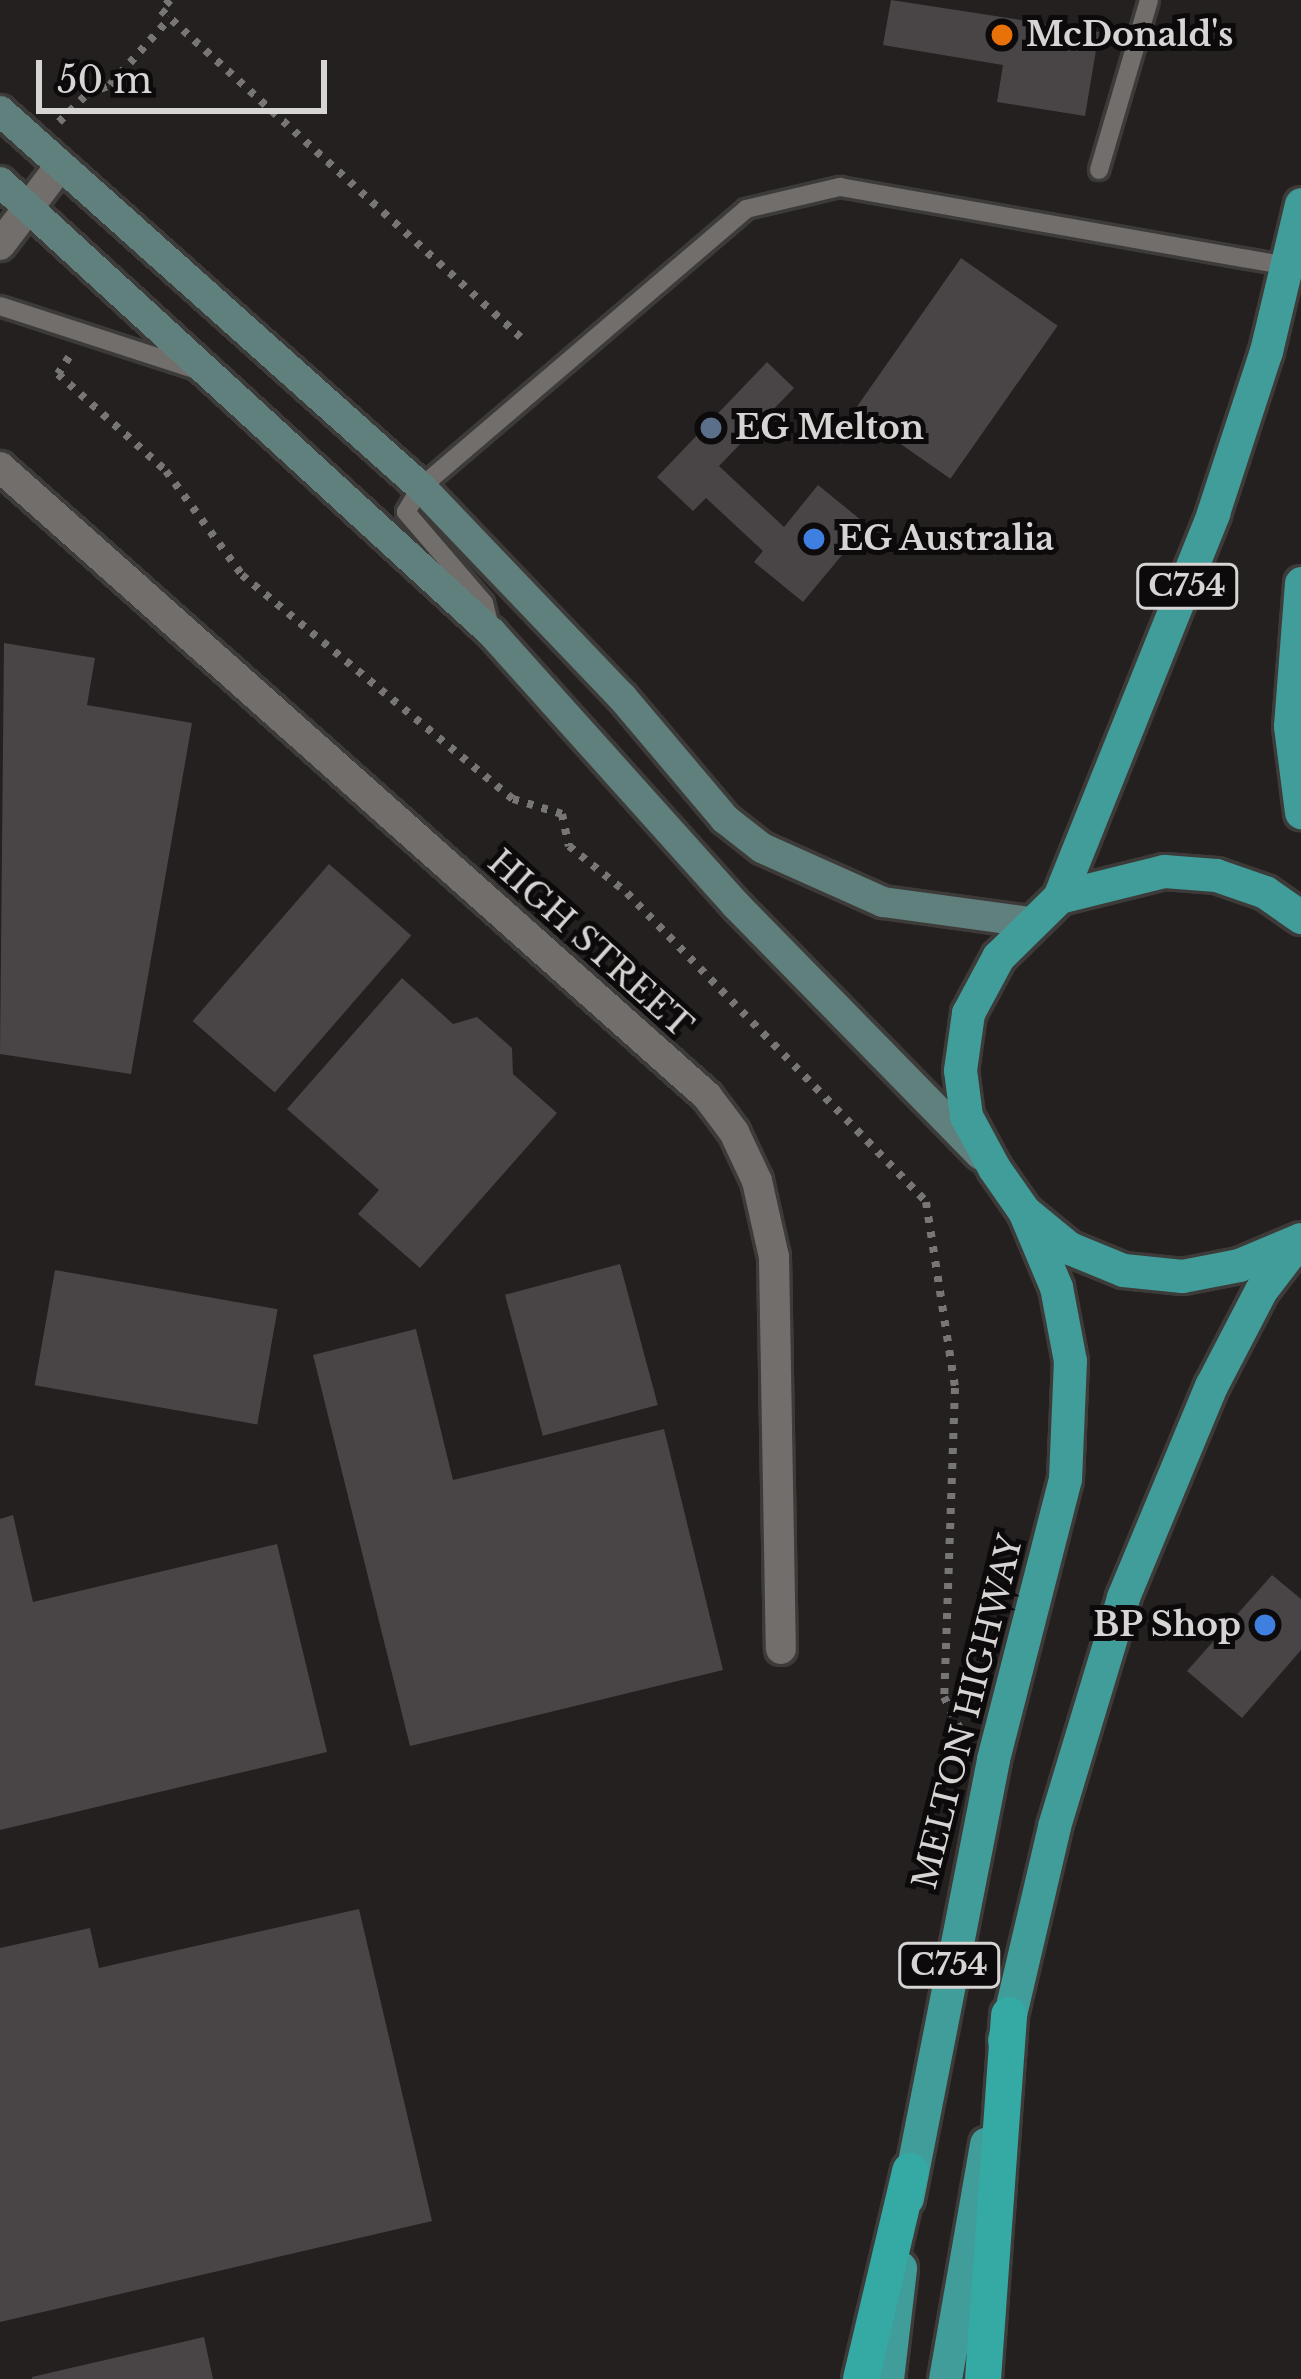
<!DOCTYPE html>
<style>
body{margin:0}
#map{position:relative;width:1301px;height:2379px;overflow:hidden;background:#23201f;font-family:"Libre Baskerville",serif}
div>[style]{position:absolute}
.building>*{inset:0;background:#494547;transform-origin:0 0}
.path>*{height:8px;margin-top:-4px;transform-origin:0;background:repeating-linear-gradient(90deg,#787674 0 6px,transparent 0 15px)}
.roads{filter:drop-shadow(3px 0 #3d3b39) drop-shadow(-3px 0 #3d3b39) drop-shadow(0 3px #3d3b39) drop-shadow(0 -3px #3d3b39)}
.service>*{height:18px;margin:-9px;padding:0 9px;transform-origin:9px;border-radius:9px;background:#726e6c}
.minor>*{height:30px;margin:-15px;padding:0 15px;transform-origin:15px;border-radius:15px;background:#726e6c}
.secondary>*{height:30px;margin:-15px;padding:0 15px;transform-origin:15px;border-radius:15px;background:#60807d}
.trunk>*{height:33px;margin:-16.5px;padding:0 16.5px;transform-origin:16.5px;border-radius:16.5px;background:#419d99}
.motorway>*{height:36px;margin:-18px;padding:0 18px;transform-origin:18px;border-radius:18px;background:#35a9a4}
.dots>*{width:33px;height:33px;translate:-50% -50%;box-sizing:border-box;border:6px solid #0c0a0a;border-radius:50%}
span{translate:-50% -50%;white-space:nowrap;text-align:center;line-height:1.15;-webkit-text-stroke:10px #0c0a0a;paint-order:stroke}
.shield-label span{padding:3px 9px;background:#0c0a0a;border:3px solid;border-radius:9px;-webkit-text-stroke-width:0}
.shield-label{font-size:30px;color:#d7d5d3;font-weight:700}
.poi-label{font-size:33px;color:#d7d5d3;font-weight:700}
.left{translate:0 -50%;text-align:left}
.right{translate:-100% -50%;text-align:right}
.street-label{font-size:33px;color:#d7d5d3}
.scale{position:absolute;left:36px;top:60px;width:291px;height:54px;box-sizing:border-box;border:6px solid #d7d5d3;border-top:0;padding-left:15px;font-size:36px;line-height:42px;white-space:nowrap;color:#d7d5d3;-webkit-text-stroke:9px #0c0a0a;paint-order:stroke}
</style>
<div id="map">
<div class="building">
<i style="clip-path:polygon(891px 0,1099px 32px,1085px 116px,997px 102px,1003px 65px,883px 45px)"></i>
<i style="left:961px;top:258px;width:118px;height:187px;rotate:35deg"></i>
<i style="clip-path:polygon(767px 362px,794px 388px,719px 466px,784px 527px,818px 485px,867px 525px,803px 602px,754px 562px,763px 551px,706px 498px,693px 511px,657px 477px)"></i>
<i style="clip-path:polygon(4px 643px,95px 658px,87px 705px,192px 723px,131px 1074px,0 1054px)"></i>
<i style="left:329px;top:864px;width:109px;height:208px;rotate:41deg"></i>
<i style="clip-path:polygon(402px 978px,453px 1024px,477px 1017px,512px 1048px,513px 1074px,557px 1113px,420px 1268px,358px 1214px,379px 1190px,287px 1109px)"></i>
<i style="left:620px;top:1264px;width:146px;height:119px;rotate:75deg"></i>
<i style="left:55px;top:1270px;width:226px;height:117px;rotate:10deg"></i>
<i style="clip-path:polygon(416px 1329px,453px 1480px,664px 1429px,723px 1670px,410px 1746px,313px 1355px)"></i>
<i style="clip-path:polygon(13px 1515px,33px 1602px,277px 1544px,327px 1752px,0 1830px,0 1519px)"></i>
<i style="clip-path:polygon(1272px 1575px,1301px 1599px,1301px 1650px,1242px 1718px,1187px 1671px)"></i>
<i style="clip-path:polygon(359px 1909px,432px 2221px,0 2322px,0 1948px,90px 1928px,99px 1968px)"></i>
<i style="clip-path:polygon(204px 2337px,213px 2379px,32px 2379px,32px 2377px)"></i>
</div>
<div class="path">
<i style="left:170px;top:0;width:13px;rotate:132deg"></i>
<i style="left:161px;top:10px;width:486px;rotate:42.3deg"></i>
<i style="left:59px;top:122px;width:40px;rotate:-45deg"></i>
<i style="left:87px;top:94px;width:25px;rotate:-21deg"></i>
<i style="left:110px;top:85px;width:90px;rotate:-48.2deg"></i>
<i style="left:69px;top:357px;width:20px;rotate:123deg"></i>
<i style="left:58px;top:374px;width:145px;rotate:41.9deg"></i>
<i style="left:166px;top:471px;width:129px;rotate:53.8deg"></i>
<i style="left:242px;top:575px;width:352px;rotate:39.6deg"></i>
<i style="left:513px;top:799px;width:51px;rotate:17deg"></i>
<i style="left:562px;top:814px;width:33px;rotate:78deg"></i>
<i style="left:569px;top:846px;width:75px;rotate:39deg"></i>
<i style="left:627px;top:893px;width:430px;rotate:45.9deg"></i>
<i style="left:926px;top:1202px;width:188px;rotate:81.1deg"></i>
<i style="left:955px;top:1388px;width:309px;rotate:92deg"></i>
<i style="left:944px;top:1697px;width:45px;rotate:63.4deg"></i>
</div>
<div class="roads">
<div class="service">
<i style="left:1099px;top:170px;width:177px;rotate:-73.6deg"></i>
<i style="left:0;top:306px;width:207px;rotate:18deg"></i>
<i style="left:490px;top:627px;width:25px;rotate:-104deg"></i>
<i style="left:484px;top:603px;width:120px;rotate:-130.6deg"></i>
<i style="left:406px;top:512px;width:29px;rotate:-59deg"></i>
<i style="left:421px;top:487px;width:428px;rotate:-40.5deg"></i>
<i style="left:746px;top:209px;width:97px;rotate:-13.2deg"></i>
<i style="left:840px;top:187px;width:455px;rotate:10deg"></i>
</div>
<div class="minor">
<i style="left:0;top:245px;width:99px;rotate:-52.8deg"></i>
<i style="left:0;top:467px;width:946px;rotate:41.66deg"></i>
<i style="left:707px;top:1096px;width:45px;rotate:53.1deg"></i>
<i style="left:734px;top:1132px;width:54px;rotate:64.9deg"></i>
<i style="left:757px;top:1181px;width:78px;rotate:77.4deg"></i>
<i style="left:774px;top:1257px;width:392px;rotate:89deg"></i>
</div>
<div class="secondary">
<i style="left:0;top:111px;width:564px;rotate:41.77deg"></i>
<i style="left:421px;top:487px;width:291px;rotate:46.3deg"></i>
<i style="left:622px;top:697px;width:160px;rotate:49.8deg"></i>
<i style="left:725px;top:819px;width:47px;rotate:38.1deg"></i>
<i style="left:762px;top:848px;width:133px;rotate:24.1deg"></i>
<i style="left:883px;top:902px;width:147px;rotate:7.8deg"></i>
<i style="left:0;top:182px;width:666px;rotate:42.51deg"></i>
<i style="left:491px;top:632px;width:367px;rotate:48.1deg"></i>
<i style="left:736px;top:905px;width:350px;rotate:45.6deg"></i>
</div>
<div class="trunk">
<i style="left:1301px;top:583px;width:143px;rotate:94.4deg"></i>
<i style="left:1290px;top:726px;width:87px;rotate:82.7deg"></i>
<i style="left:1059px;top:897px;width:414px;rotate:-68.1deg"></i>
<i style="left:1213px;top:513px;width:170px;rotate:-71.9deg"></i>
<i style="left:1266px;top:351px;width:151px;rotate:-76.6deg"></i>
<i style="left:1296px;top:1241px;width:62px;rotate:157.2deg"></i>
<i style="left:1239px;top:1265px;width:58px;rotate:169.1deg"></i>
<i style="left:1182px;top:1276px;width:59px;rotate:-174.2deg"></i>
<i style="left:1123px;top:1270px;width:58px;rotate:-157.8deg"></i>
<i style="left:1069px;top:1248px;width:58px;rotate:-140.6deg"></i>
<i style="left:1024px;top:1211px;width:52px;rotate:-124.9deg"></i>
<i style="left:994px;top:1168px;width:59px;rotate:-118.3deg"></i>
<i style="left:966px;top:1116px;width:46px;rotate:-97.4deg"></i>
<i style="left:960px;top:1070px;width:58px;rotate:-82deg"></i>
<i style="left:968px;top:1013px;width:64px;rotate:-61.8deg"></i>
<i style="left:998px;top:957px;width:86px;rotate:-44.5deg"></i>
<i style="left:1059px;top:897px;width:108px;rotate:-13.9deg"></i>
<i style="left:1164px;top:871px;width:52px;rotate:4.4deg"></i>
<i style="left:1216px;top:875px;width:52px;rotate:19.1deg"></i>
<i style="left:1265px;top:892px;width:44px;rotate:34.8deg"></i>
<i style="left:1004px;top:2040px;width:220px;rotate:-76.8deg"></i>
<i style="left:1054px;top:1826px;width:239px;rotate:-73.2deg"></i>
<i style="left:1123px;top:1597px;width:229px;rotate:-67.4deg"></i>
<i style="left:1211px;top:1386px;width:108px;rotate:-62.5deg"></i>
<i style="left:1261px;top:1290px;width:64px;rotate:-52.6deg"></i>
<i style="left:907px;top:2198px;width:447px;rotate:-78.9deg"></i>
<i style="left:993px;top:1759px;width:289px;rotate:-75.6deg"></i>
<i style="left:1065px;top:1479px;width:118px;rotate:-87.6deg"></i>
<i style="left:1070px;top:1361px;width:75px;rotate:-100.7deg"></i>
<i style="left:1056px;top:1287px;width:82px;rotate:-112.8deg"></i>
<i style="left:887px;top:2379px;width:112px;rotate:-83.3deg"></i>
<i style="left:945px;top:2379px;width:239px;rotate:-80.1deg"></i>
</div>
<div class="motorway">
<i style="left:861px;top:2379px;width:214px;rotate:-76.7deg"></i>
<i style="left:983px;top:2379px;width:365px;rotate:-85.9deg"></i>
</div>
</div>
<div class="dots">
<i style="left:1002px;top:35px;background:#e8710a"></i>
<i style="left:711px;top:428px;background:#5c6f8a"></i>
<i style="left:814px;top:539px;background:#3f7fe0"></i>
<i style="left:1265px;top:1625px;background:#3f7fe0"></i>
</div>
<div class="shield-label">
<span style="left:1187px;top:586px">C754</span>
<span style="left:949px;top:1965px">C754</span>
</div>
<div class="poi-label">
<span class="left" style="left:1026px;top:35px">McDonald's</span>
<span class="left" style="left:735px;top:428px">EG Melton</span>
<span class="left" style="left:838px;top:539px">EG Australia</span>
<span class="right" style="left:1241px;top:1625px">BP Shop</span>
</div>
<div class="street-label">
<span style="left:590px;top:944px;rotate:42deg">HIGH STREET</span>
<span style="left:968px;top:1712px;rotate:-76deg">MELTON HIGHWAY</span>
</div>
<div class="scale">50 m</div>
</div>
